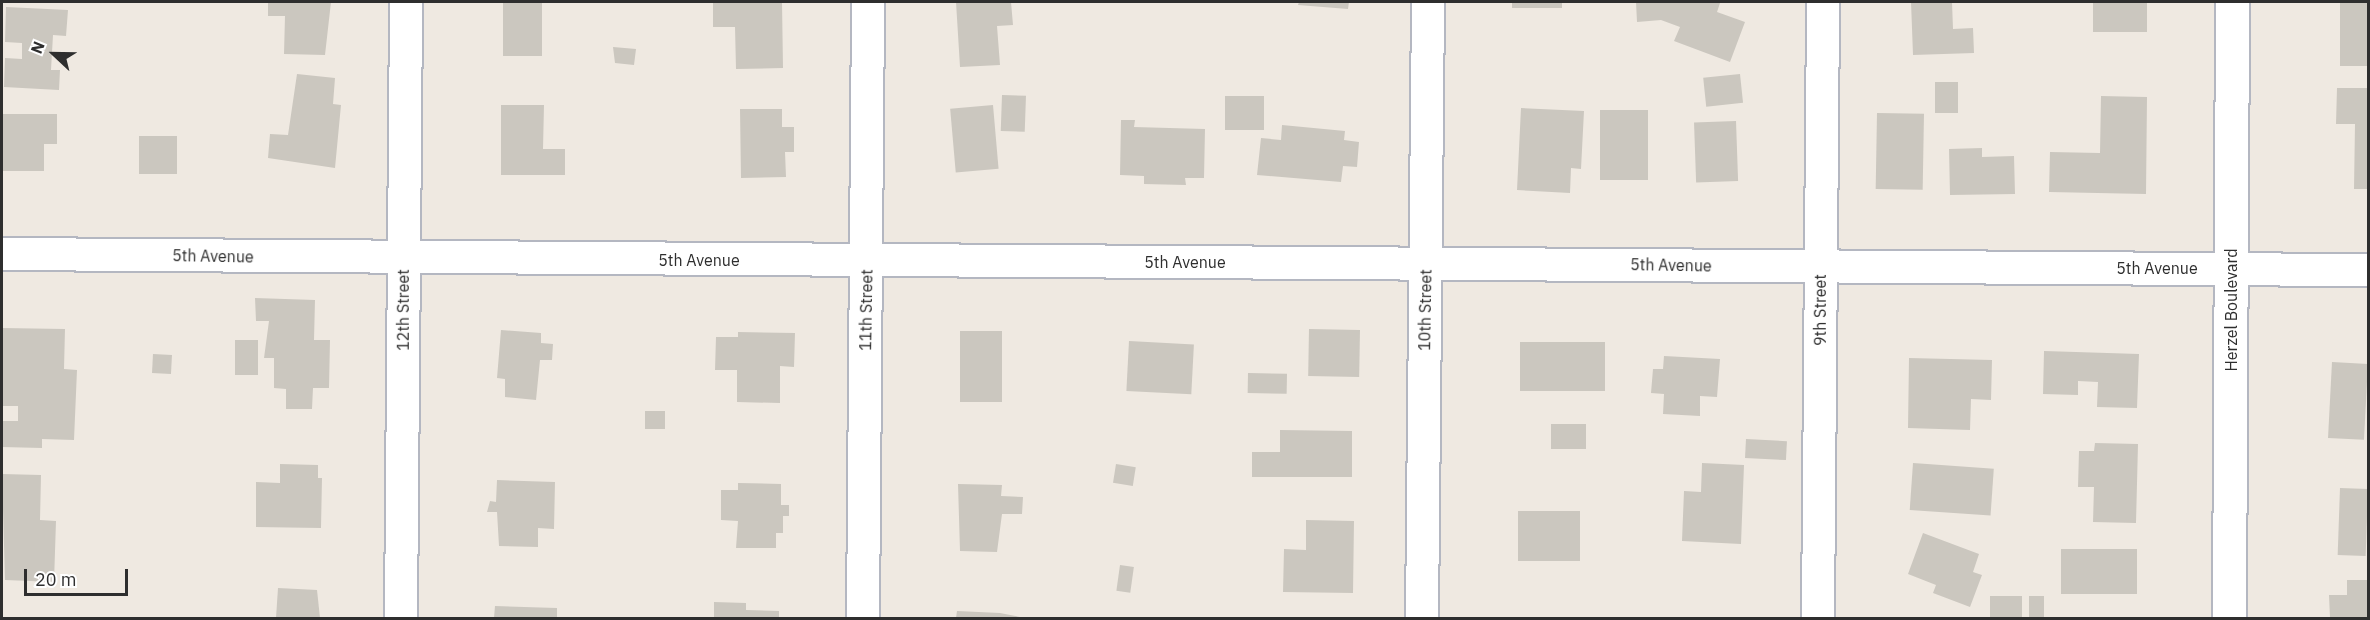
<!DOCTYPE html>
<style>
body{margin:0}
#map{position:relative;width:2370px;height:620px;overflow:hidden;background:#efe9e1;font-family:"IBM Plex Sans",sans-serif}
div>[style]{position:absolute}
.building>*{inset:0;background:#cbc7bf;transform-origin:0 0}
.roads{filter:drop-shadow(2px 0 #b4b7c1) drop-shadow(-2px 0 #b4b7c1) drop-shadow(0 2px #b4b7c1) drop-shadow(0 -2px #b4b7c1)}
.street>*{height:32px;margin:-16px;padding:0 16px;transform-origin:16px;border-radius:16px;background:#fff}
.secondary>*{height:33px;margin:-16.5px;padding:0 16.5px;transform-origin:16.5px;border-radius:16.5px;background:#fff}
span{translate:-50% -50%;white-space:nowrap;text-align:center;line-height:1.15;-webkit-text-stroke:4.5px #fff;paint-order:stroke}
.street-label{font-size:16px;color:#2e2e2e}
.frame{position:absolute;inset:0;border:3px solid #2e2e2e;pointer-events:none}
.north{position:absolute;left:24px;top:24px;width:60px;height:60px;-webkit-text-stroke:4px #fff;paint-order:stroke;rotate:292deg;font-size:16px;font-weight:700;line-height:24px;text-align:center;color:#2e2e2e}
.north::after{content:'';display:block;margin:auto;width:21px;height:27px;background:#2e2e2e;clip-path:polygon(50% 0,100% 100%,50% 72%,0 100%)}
.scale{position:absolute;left:24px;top:569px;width:104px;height:27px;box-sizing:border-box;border:3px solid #2e2e2e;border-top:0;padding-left:8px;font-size:18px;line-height:21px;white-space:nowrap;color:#2e2e2e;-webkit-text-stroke:4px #fff;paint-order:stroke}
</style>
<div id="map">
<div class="building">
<i style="clip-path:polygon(268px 2px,331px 2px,325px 55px,284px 54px,285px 16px,268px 16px)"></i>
<i style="left:503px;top:2px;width:39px;height:54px"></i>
<i style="clip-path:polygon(713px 2px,782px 2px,783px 68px,736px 69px,735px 27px,713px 27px)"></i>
<i style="clip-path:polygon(956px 2px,1011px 2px,1013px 25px,997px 26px,1000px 65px,960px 67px)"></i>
<i style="clip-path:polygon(1299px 2px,1349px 2px,1348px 9px,1298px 5px)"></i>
<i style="left:1512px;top:2px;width:50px;height:6px"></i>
<i style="clip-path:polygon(1636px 2px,1720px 3px,1717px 12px,1745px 22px,1730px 62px,1674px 41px,1680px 27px,1661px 20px,1637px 22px)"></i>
<i style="clip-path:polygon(1911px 2px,1952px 2px,1953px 29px,1973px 28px,1974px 53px,1913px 55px)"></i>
<i style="left:2093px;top:2px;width:54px;height:30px"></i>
<i style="left:2340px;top:2px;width:28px;height:64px"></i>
<i style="clip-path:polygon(6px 7px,68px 10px,66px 36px,53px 35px,51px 70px,60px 70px,59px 90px,4px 87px,5px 58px,22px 59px,22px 43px,5px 42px)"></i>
<i style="clip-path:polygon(613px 47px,636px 49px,634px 65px,615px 63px)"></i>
<i style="clip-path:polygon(297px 74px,335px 78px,333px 104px,341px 105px,335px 168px,268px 158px,270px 134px,288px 135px)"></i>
<i style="left:1740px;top:74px;width:29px;height:37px;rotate:84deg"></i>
<i style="left:1935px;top:82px;width:23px;height:31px"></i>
<i style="clip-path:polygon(2337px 88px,2368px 88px,2368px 189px,2354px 189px,2355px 124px,2336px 124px)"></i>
<i style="left:1002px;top:95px;width:24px;height:36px;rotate:2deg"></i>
<i style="left:1225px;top:96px;width:39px;height:34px"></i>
<i style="clip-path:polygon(2101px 96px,2147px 97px,2146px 194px,2049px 192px,2050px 152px,2100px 153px)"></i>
<i style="clip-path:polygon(501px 105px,544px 105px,543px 149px,565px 149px,565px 175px,501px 175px)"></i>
<i style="left:993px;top:105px;width:64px;height:43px;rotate:85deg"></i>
<i style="clip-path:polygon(1521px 108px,1584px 111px,1581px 169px,1571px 168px,1570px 193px,1517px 190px)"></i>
<i style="clip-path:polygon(740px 109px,782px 109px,782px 127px,794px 127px,794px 152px,785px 152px,786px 177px,741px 178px)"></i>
<i style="left:1600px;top:110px;width:48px;height:70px"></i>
<i style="left:1877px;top:113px;width:47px;height:76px;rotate:1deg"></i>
<i style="clip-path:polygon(2px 114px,57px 114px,57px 144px,44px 144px,44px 171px,3px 171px)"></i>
<i style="clip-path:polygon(1121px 120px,1135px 120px,1134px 127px,1205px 129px,1204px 178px,1185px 178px,1186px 185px,1144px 184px,1144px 176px,1120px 175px)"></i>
<i style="left:1736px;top:121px;width:60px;height:42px;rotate:88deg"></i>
<i style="clip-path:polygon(1282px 125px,1345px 131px,1344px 140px,1359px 142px,1357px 167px,1343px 166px,1341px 182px,1257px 175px,1261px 138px,1281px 140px)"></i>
<i style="left:139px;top:136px;width:38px;height:38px"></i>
<i style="clip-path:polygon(1982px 148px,1982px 157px,2014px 156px,2015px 194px,1950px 195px,1949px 149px)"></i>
<i style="clip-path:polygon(255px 298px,315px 300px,314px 340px,330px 340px,329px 388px,313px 388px,312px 409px,286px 409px,286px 389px,274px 388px,274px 358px,264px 358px,269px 321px,256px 321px)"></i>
<i style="clip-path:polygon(2px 328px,65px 329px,64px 369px,77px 370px,74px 440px,42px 439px,42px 448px,2px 447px,2px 421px,18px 421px,18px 406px,2px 406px)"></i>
<i style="left:1309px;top:329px;width:51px;height:47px;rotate:1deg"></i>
<i style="clip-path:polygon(501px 330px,541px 333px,541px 343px,553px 344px,552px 360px,540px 360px,536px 400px,505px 397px,505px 379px,497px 378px)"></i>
<i style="left:960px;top:331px;width:42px;height:71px"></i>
<i style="clip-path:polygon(738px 332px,795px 333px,794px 367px,780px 366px,780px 403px,737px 402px,737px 370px,715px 370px,716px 337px,738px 337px)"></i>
<i style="left:235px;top:340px;width:23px;height:35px"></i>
<i style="left:1129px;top:341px;width:65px;height:50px;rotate:3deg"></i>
<i style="left:1520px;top:342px;width:85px;height:49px"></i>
<i style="clip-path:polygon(2044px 351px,2139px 354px,2137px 408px,2097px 407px,2098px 382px,2078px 381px,2078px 395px,2043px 394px)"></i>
<i style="left:153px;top:354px;width:19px;height:19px;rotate:3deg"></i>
<i style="clip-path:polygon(1664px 356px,1720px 359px,1717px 397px,1700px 396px,1700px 416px,1663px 414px,1664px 394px,1651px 393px,1653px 369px,1663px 369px)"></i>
<i style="clip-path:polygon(1909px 358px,1992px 360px,1991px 400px,1971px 399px,1970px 430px,1908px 428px)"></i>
<i style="left:2332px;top:362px;width:36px;height:76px;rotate:3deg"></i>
<i style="left:1248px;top:373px;width:39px;height:20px;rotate:1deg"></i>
<i style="left:645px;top:411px;width:20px;height:18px"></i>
<i style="left:1551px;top:424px;width:35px;height:25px"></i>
<i style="clip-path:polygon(1280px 430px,1352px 431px,1352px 477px,1252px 477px,1252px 452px,1280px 452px)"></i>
<i style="left:1746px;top:439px;width:41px;height:19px;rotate:3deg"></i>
<i style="clip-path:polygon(2095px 443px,2138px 444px,2136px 523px,2093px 522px,2094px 487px,2078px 487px,2079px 451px,2094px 451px)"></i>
<i style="clip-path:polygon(1702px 463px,1744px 465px,1741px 544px,1682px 541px,1684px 491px,1701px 492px)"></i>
<i style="left:1913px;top:463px;width:81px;height:47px;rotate:4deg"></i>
<i style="clip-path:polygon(280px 464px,318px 465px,318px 478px,322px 478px,321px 528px,256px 527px,256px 482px,280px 483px)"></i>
<i style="left:1116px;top:464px;width:20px;height:19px;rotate:9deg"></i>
<i style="clip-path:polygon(2px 474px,41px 475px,40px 520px,56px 521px,54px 582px,5px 580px)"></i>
<i style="clip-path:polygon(497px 480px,555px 482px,554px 529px,538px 528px,538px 547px,499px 546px,497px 512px,487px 512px,490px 501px,496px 502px)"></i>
<i style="clip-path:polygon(738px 483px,781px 484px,781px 505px,789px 505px,789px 516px,783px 516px,783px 533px,776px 533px,776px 548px,736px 548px,738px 521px,721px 520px,721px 490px,738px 490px)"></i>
<i style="clip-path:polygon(958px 484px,1002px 485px,1001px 496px,1023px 497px,1022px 514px,1002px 514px,997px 552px,960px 551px)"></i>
<i style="left:2340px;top:488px;width:28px;height:67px;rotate:2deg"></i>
<i style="left:1518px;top:511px;width:62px;height:50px"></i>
<i style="clip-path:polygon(1306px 520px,1354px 521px,1353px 593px,1283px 592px,1284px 549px,1306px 550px)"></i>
<i style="clip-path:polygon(1923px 533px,1979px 554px,1973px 572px,1982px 575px,1970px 607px,1933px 593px,1936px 585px,1908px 574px)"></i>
<i style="left:2061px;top:549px;width:76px;height:45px"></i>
<i style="left:1120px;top:565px;width:14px;height:26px;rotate:8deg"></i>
<i style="clip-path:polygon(2347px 580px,2368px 580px,2368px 618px,2330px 618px,2329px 595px,2347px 595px)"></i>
<i style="clip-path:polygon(278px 588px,317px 590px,320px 618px,276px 618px)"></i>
<i style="left:2022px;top:596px;width:22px;height:32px;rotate:90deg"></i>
<i style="left:2029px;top:596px;width:15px;height:21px"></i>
<i style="clip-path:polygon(714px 602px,746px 603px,746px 610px,779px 611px,779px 618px,714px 618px)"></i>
<i style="clip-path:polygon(495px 606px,557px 608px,557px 618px,494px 618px)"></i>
<i style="clip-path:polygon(957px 611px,1000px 613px,1025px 618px,956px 618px)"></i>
</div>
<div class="roads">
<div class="street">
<i style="left:2px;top:254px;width:2366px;rotate:0.39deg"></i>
<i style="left:401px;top:618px;width:616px;rotate:-89.53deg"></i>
<i style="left:863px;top:618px;width:616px;rotate:-89.53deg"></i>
<i style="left:1422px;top:618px;width:616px;rotate:-89.44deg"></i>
<i style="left:1818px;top:618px;width:616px;rotate:-89.53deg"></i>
</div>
<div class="secondary">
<i style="left:2229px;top:618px;width:616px;rotate:-89.72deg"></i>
</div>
</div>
<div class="street-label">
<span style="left:213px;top:256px;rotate:1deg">5th Avenue</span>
<span style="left:699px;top:260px">5th Avenue</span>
<span style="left:1185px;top:262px">5th Avenue</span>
<span style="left:1671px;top:265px;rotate:1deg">5th Avenue</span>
<span style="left:2157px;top:268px">5th Avenue</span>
<span style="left:403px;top:310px;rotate:-90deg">12th Street</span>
<span style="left:866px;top:310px;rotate:-89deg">11th Street</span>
<span style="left:1425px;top:310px;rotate:-89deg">10th Street</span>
<span style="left:1820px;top:310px;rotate:-90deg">9th Street</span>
<span style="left:2231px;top:310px;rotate:-90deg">Herzel Boulevard</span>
</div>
<div class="frame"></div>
<div class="north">N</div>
<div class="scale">20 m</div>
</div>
